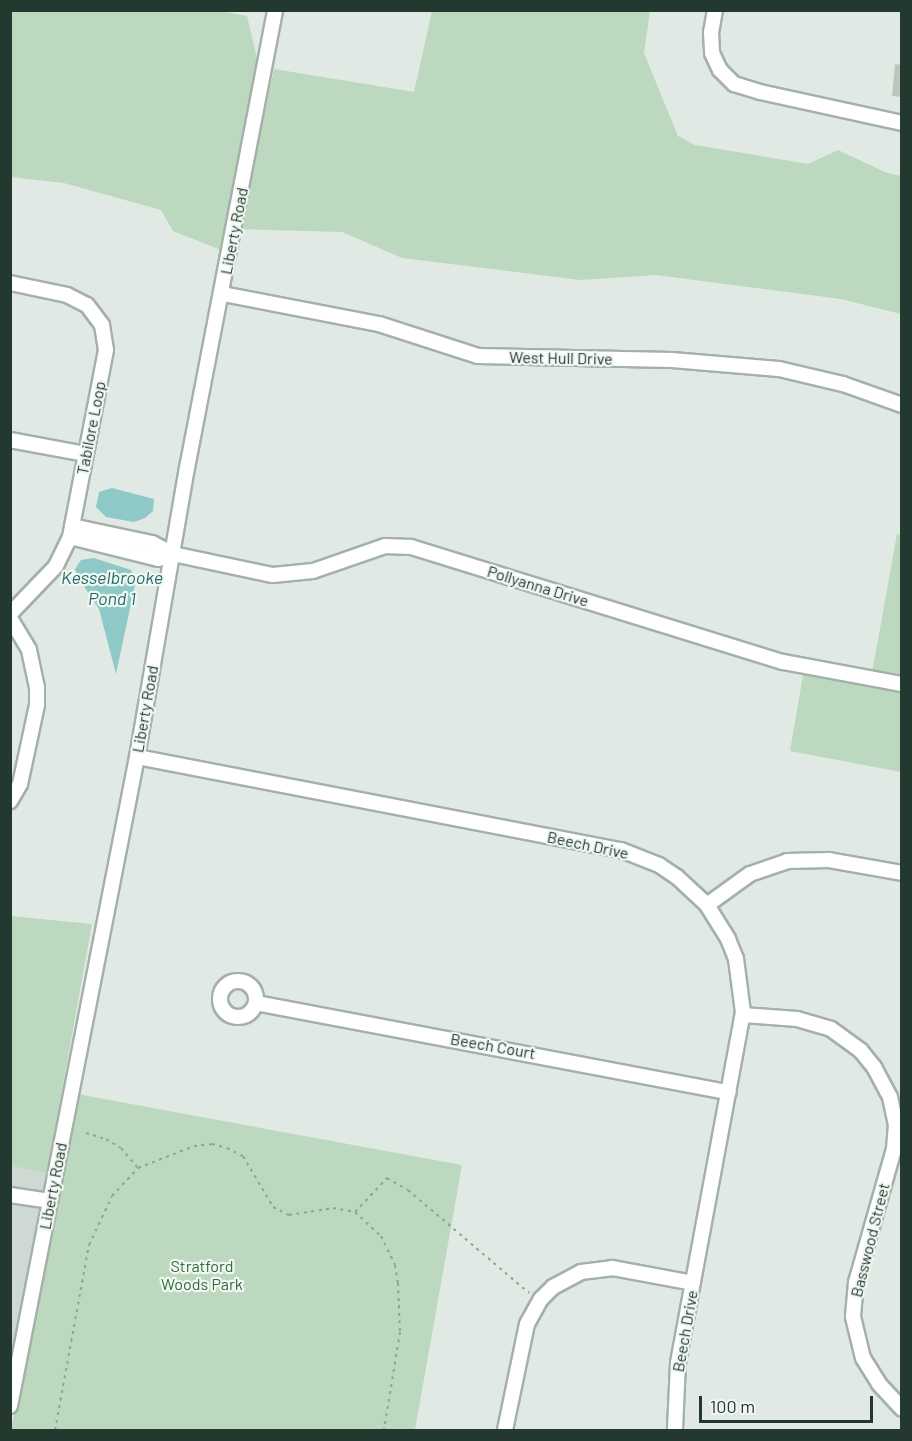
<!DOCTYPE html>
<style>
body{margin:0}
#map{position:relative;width:912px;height:1441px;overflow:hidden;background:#e1e9e4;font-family:Barlow,sans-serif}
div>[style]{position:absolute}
.built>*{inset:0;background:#cfd9d3}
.green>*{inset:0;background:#bcd8be}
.water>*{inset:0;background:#8ec9c7}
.building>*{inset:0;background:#b9c7bf}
.path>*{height:2px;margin-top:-1px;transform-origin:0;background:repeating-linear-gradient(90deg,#84aa97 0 3px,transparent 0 7.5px)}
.roads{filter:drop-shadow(2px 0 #a4b0aa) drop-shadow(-2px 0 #a4b0aa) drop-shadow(0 2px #a4b0aa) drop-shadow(0 -2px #a4b0aa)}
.minor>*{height:14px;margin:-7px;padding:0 7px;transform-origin:7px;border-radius:7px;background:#fff}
.minor>.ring{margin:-7px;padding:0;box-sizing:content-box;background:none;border:14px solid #fff;border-radius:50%}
span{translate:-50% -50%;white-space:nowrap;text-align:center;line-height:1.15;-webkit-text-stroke:4.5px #f1f7f2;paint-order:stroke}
.street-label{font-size:16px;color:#23382f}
.park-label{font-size:16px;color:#326a3d}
.water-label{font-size:18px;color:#246d6c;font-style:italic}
.frame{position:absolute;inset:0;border:12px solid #23382f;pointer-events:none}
.scale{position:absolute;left:699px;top:1396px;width:174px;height:27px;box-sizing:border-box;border:3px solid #23382f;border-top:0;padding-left:8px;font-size:18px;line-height:21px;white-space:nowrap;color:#23382f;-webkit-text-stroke:4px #f1f7f2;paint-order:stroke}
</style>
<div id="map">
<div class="built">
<i style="clip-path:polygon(11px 1166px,47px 1173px,11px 1364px)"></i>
</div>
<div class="green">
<i style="clip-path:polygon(214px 10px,247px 16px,259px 67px,221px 250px,173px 231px,161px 210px,64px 183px,11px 177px,11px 11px)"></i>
<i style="clip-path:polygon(432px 11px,650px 11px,644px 53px,678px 136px,695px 145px,808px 164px,838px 150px,887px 173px,901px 176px,901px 314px,841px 299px,656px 275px,580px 280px,402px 258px,342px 232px,240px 229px,274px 69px,414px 92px)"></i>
<i style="clip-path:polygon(897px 534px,901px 535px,901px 677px,872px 673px)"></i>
<i style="clip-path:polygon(803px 675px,901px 691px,901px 772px,790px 751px)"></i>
<i style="clip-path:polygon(10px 916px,92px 924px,47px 1173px,11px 1166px)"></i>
<i style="clip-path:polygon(77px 1094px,462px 1165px,415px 1430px,11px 1430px)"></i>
</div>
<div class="water">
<i style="clip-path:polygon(112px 488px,154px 499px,153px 511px,145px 518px,134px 522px,106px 517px,96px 507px,99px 492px)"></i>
<i style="clip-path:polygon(94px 558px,131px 570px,136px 580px,116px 674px,99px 609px,79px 579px,75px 569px,81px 560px)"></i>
</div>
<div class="building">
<i style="clip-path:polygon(895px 64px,902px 65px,902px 97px,892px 96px)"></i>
</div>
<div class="path">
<i style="left:86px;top:1133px;width:21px;rotate:17deg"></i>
<i style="left:106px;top:1139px;width:17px;rotate:31deg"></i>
<i style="left:121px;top:1148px;width:26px;rotate:50deg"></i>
<i style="left:138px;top:1168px;width:60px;rotate:-21.4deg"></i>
<i style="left:194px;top:1146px;width:18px;rotate:-6deg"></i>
<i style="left:212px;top:1144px;width:16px;rotate:15deg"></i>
<i style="left:227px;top:1148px;width:18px;rotate:27deg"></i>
<i style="left:243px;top:1156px;width:59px;rotate:59.5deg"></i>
<i style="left:273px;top:1207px;width:18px;rotate:27deg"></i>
<i style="left:289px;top:1215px;width:45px;rotate:-9deg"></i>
<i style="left:333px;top:1208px;width:22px;rotate:10deg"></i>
<i style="left:355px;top:1212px;width:47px;rotate:-46.7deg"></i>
<i style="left:387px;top:1178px;width:24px;rotate:30deg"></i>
<i style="left:408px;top:1190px;width:159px;rotate:40.4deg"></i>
<i style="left:355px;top:1212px;width:35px;rotate:43deg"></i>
<i style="left:381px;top:1236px;width:32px;rotate:64deg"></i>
<i style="left:395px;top:1265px;width:18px;rotate:81deg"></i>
<i style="left:398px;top:1283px;width:49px;rotate:87.7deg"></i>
<i style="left:400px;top:1332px;width:99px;rotate:99.3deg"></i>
<i style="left:55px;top:1430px;width:188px;rotate:-79.6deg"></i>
<i style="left:89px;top:1245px;width:54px;rotate:-64.9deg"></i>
<i style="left:112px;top:1196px;width:38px;rotate:-47deg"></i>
</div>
<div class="roads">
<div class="minor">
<i style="left:715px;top:10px;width:22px;rotate:100deg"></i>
<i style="left:711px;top:32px;width:21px;rotate:87deg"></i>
<i style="left:712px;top:53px;width:19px;rotate:65deg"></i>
<i style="left:720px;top:70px;width:20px;rotate:45deg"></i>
<i style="left:734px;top:84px;width:27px;rotate:17deg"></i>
<i style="left:760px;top:92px;width:145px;rotate:12.3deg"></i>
<i style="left:10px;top:283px;width:58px;rotate:11.9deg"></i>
<i style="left:67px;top:295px;width:22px;rotate:27deg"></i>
<i style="left:87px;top:305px;width:25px;rotate:53deg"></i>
<i style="left:102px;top:325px;width:25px;rotate:81deg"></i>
<i style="left:106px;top:350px;width:190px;rotate:100.9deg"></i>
<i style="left:70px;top:537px;width:32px;rotate:116deg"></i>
<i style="left:56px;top:566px;width:66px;rotate:133.8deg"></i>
<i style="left:223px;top:294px;width:159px;rotate:10.9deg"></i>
<i style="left:379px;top:324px;width:104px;rotate:17.9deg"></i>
<i style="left:478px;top:356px;width:194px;rotate:1.2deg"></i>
<i style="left:672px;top:360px;width:107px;rotate:4.8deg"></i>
<i style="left:779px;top:369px;width:66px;rotate:13.2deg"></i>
<i style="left:843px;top:384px;width:63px;rotate:19.6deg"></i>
<i style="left:10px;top:440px;width:76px;rotate:10.6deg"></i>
<i style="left:72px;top:526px;width:82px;rotate:12deg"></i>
<i style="left:152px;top:543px;width:24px;rotate:28deg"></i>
<i style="left:173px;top:554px;width:102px;rotate:11.9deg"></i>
<i style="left:273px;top:575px;width:40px;rotate:-5.7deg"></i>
<i style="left:313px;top:571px;width:76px;rotate:-19.1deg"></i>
<i style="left:385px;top:546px;width:26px;rotate:2deg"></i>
<i style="left:411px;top:547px;width:389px;rotate:17.2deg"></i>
<i style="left:783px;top:662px;width:121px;rotate:10.5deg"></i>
<i style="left:70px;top:537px;width:91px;rotate:14deg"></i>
<i style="left:158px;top:559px;width:16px;rotate:-18deg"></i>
<i style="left:10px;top:618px;width:37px;rotate:59deg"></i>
<i style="left:29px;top:650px;width:38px;rotate:78deg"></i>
<i style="left:37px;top:687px;width:18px;rotate:90deg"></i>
<i style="left:37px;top:705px;width:81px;rotate:102.1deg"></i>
<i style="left:20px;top:784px;width:20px;rotate:120deg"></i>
<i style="left:137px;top:757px;width:493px;rotate:10.9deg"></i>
<i style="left:621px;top:850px;width:41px;rotate:21.5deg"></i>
<i style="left:659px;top:865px;width:22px;rotate:34deg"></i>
<i style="left:677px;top:877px;width:41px;rotate:43deg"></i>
<i style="left:707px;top:905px;width:40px;rotate:58deg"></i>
<i style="left:728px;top:939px;width:22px;rotate:68deg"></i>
<i style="left:736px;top:959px;width:53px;rotate:82.5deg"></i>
<i style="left:743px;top:1012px;width:357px;rotate:100.5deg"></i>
<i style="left:678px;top:1363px;width:67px;rotate:92.6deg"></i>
<i style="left:707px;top:905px;width:53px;rotate:-35.8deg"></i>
<i style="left:750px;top:874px;width:39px;rotate:-19deg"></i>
<i style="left:787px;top:861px;width:42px;rotate:-1.4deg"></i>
<i style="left:829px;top:860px;width:74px;rotate:10.1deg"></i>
<i class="ring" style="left:220px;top:981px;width:22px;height:22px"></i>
<i style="left:256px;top:1003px;width:481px;rotate:10.7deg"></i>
<i style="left:743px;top:1015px;width:54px;rotate:4.2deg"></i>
<i style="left:797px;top:1019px;width:35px;rotate:16deg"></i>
<i style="left:831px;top:1029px;width:37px;rotate:36deg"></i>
<i style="left:861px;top:1051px;width:21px;rotate:51deg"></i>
<i style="left:874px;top:1067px;width:34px;rotate:62deg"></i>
<i style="left:890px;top:1097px;width:29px;rotate:78deg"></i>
<i style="left:896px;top:1125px;width:24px;rotate:95deg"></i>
<i style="left:894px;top:1149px;width:138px;rotate:105.9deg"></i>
<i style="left:856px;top:1282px;width:35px;rotate:95deg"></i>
<i style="left:853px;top:1317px;width:42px;rotate:76.3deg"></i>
<i style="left:863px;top:1358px;width:31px;rotate:58deg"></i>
<i style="left:879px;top:1384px;width:34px;rotate:47deg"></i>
<i style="left:10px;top:1195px;width:40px;rotate:8.5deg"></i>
<i style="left:10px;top:1406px;width:661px;rotate:-78.93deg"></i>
<i style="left:137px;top:757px;width:293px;rotate:-80.2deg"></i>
<i style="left:187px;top:468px;width:466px;rotate:-79.1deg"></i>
<i style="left:505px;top:1430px;width:108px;rotate:-78.3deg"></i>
<i style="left:527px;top:1324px;width:29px;rotate:-61deg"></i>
<i style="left:541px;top:1299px;width:17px;rotate:-45deg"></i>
<i style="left:553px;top:1287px;width:32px;rotate:-28deg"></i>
<i style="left:581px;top:1272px;width:31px;rotate:-7deg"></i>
<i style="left:612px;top:1268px;width:82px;rotate:10.5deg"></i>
</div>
</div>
<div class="street-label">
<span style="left:234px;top:231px;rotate:-79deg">Liberty Road</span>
<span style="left:561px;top:358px;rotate:1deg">West Hull Drive</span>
<span style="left:91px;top:428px;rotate:-79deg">Tabilore Loop</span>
<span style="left:538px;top:586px;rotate:17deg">Pollyanna Drive</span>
<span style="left:145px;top:709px;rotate:-80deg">Liberty Road</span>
<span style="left:588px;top:845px;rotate:12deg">Beech Drive</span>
<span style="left:493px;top:1046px;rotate:10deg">Beech Court</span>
<span style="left:53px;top:1186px;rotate:-79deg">Liberty Road</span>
<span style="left:870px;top:1240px;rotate:-76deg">Basswood Street</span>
<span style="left:685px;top:1331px;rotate:-80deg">Beech Drive</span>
</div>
<div class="park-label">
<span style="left:202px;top:1275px">Stratford<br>Woods Park</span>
</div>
<div class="water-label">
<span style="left:112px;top:588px">Kesselbrooke<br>Pond 1</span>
</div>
<div class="frame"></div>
<div class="scale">100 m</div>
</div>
